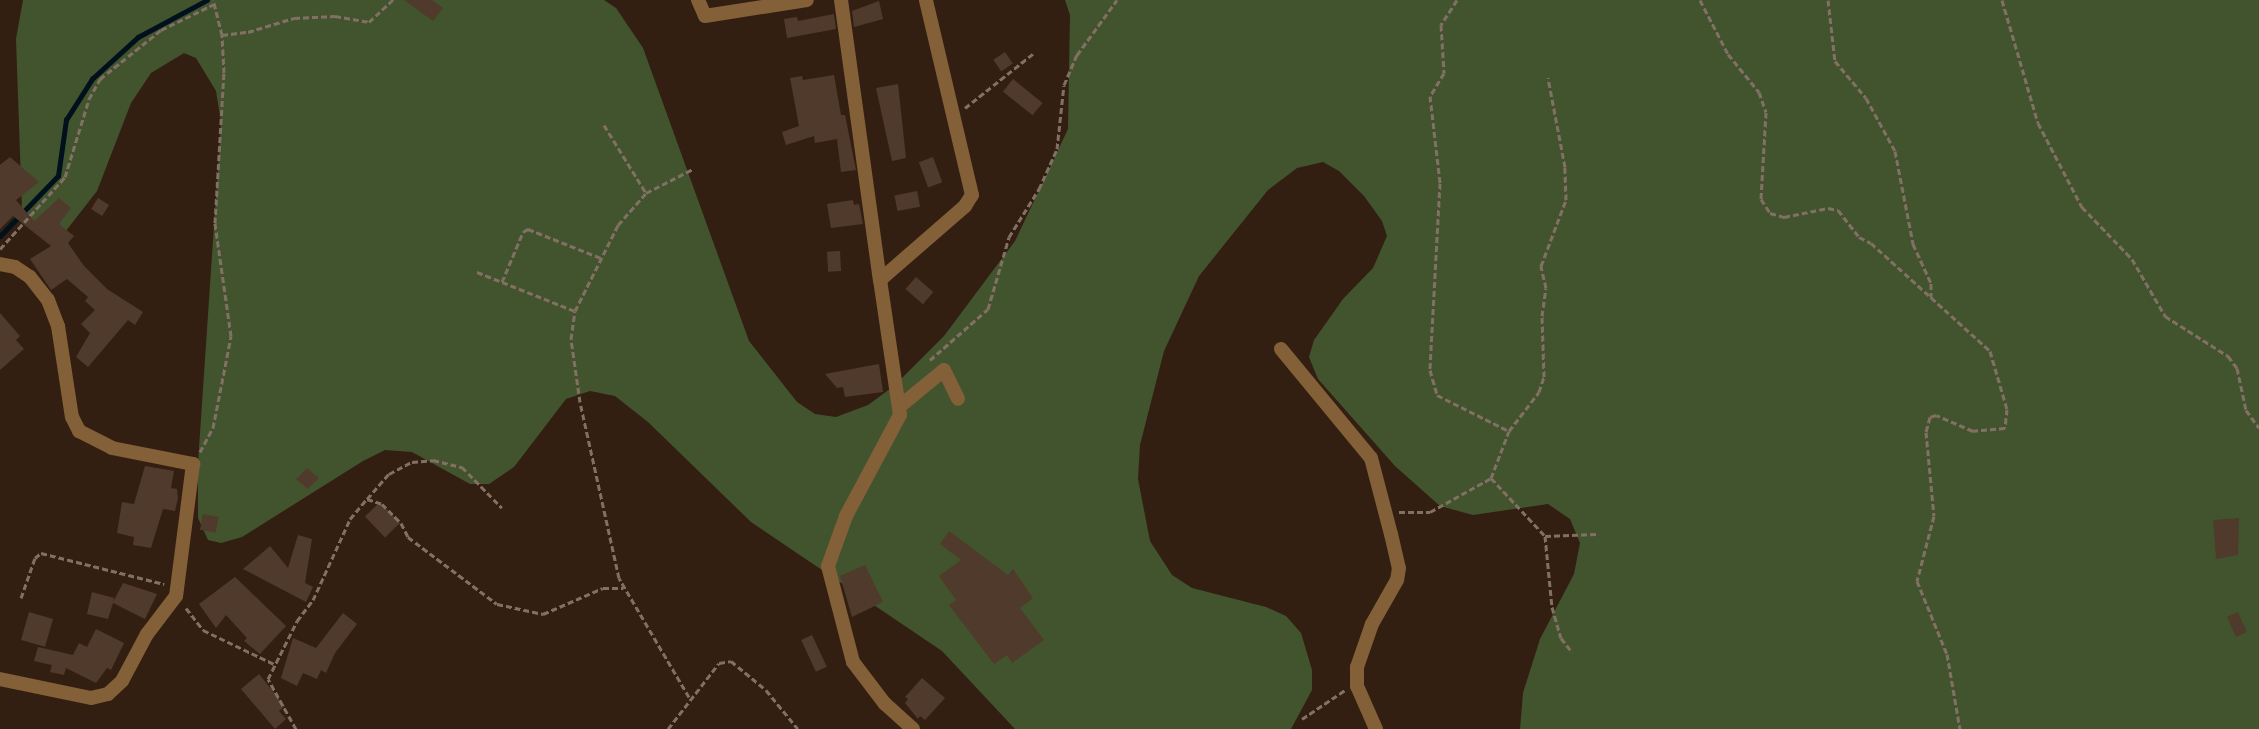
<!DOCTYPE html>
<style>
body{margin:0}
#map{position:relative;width:2259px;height:729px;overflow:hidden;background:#331f11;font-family:Georgia,serif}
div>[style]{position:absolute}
.green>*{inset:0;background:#42542e}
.stream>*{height:4.5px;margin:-2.25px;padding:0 2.25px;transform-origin:2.25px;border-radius:2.25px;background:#00111d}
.building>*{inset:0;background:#503a2b;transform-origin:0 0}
.path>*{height:3px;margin-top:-1.5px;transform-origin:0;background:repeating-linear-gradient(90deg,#827064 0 6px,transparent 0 9px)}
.minor>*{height:14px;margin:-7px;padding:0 7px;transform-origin:7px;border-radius:7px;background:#836038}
span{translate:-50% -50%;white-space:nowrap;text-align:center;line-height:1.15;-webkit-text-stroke:4.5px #331f11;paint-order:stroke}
</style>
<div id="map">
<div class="green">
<i style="clip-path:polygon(23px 0,604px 0,616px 8px,643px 48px,749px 341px,797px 402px,815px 414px,836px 417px,868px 405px,894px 386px,944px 336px,1015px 241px,1068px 129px,1070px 15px,1065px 0,2259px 0,2259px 729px,1520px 729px,1523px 693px,1540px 639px,1574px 574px,1580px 543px,1570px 519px,1548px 504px,1473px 515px,1440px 506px,1395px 466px,1318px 379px,1309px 357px,1314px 340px,1343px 299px,1373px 268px,1387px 236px,1382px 221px,1364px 196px,1339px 171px,1323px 162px,1297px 168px,1268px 190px,1199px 276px,1164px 351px,1140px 445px,1138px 479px,1150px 541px,1172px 575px,1192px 588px,1266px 607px,1286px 616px,1301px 633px,1312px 670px,1312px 690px,1291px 729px,1015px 729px,942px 651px,751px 522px,648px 422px,615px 396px,590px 391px,566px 399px,514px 467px,489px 484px,470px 484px,412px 452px,385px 450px,363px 461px,242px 537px,221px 543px,208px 540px,198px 518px,198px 463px,221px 122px,216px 91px,196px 58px,184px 53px,151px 73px,131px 103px,97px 191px,65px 232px,50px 237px,22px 210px,16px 39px)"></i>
</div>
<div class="stream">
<i style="left:0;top:236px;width:83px;rotate:-46deg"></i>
<i style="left:58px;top:176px;width:57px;rotate:-81.9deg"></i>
<i style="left:66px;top:120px;width:49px;rotate:-57.6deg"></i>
<i style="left:92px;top:79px;width:62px;rotate:-42.4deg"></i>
<i style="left:138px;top:37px;width:78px;rotate:-28.2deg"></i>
</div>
<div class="building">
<i style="clip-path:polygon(404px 0,432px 0,443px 8px,433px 21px)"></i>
<i style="clip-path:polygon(879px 1px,883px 19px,854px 27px,852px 11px)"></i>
<i style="clip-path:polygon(834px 14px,836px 29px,787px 38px,784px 19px,797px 17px,798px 21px)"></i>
<i style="left:1005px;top:52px;width:14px;height:14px;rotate:56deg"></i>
<i style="clip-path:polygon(834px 75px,841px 115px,845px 115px,856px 170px,841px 172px,837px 139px,815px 143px,814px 136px,786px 145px,782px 132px,799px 126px,790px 78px,802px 76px,803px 80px)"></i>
<i style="left:1013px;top:79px;width:38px;height:16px;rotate:39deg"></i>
<i style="clip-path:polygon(898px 84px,906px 158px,892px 161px,876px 88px)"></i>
<i style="clip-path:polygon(10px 157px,39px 182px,16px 200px,34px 221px,59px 198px,71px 208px,59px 224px,74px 236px,68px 243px,84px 266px,107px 289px,143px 312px,135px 325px,128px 320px,88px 367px,76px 357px,90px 333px,81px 324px,95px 310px,85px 301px,88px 297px,67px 279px,51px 290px,30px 259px,51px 246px,13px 216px,0 229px,0 165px)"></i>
<i style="left:933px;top:157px;width:27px;height:15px;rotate:70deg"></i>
<i style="left:917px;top:191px;width:16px;height:23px;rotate:79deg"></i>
<i style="left:98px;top:198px;width:13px;height:13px;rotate:32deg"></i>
<i style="clip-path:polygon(853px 200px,854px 205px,859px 204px,863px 224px,831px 228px,827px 204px)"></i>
<i style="left:840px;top:251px;width:20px;height:13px;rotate:87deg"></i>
<i style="left:916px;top:277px;width:23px;height:16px;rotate:41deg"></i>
<i style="clip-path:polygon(0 313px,20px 336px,16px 340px,24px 349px,0 370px)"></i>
<i style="clip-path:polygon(879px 364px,883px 392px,845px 397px,843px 387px,837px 388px,825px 374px)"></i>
<i style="clip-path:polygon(145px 466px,174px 471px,171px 488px,177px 489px,178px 498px,175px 511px,163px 509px,151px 548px,133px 545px,134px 537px,117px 533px,122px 502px,134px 504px)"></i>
<i style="clip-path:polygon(307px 468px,319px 478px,308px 489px,296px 479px)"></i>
<i style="left:380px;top:502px;width:29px;height:21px;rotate:46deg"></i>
<i style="left:203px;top:514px;width:16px;height:16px;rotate:11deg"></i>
<i style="clip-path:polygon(2239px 518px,2238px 555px,2216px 559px,2213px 520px)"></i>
<i style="clip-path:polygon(949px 531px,1008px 575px,1013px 569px,1033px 598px,1020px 608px,1044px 640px,1012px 663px,1007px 655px,994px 664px,949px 605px,956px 600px,939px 576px,961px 560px,940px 544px)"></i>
<i style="clip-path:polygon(298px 535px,312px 539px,305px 583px,313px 587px,306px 602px,243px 569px,270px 546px,288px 568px)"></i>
<i style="clip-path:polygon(865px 565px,883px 602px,852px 617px,840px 576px)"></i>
<i style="clip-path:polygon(235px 577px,286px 626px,260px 654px,244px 641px,247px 638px,226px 615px,216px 628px,199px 604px)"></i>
<i style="clip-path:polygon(123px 583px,157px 594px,145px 619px,113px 603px,108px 619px,87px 614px,92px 592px,114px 598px,113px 602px)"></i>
<i style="left:29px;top:612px;width:25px;height:29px;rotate:16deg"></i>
<i style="left:2238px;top:612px;width:22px;height:12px;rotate:66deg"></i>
<i style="clip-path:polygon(343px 613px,357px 624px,335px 653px,326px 673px,321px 670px,317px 679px,303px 673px,297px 686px,281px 678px,293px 638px,316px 648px)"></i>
<i style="clip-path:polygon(96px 629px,124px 643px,111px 670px,107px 668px,96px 683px,66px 668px,64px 675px,50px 672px,52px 665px,34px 661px,38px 647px,73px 655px,79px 643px,87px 647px)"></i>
<i style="left:812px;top:635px;width:35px;height:12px;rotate:65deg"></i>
<i style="clip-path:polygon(259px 674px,285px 706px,279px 711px,286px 719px,275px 729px,241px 689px)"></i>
<i style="clip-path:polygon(922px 678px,945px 698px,925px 720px,920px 716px,918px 719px,905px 703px,908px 699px,905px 697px)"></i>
</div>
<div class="path">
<i style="left:1457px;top:0;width:30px;rotate:123deg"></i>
<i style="left:1441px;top:25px;width:48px;rotate:86.4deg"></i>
<i style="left:1444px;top:73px;width:27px;rotate:121deg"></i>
<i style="left:1430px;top:96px;width:88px;rotate:83.4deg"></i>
<i style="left:1440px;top:183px;width:187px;rotate:93.1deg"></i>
<i style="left:1430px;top:370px;width:26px;rotate:74deg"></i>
<i style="left:1437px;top:395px;width:80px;rotate:26.6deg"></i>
<i style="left:1509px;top:431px;width:49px;rotate:-52.4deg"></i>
<i style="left:1539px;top:392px;width:16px;rotate:-72deg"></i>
<i style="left:1544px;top:377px;width:61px;rotate:-91.9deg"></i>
<i style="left:1542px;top:316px;width:28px;rotate:-82deg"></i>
<i style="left:1546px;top:288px;width:23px;rotate:-103deg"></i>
<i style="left:1541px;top:266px;width:71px;rotate:-69.3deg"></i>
<i style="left:1566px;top:200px;width:33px;rotate:-92deg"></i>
<i style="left:1565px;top:167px;width:91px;rotate:-100.8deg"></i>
<i style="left:1700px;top:0;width:61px;rotate:62.6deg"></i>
<i style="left:1728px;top:54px;width:49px;rotate:50.8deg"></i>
<i style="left:1759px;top:92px;width:21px;rotate:71deg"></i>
<i style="left:1766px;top:112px;width:87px;rotate:93.3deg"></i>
<i style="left:1761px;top:199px;width:17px;rotate:57deg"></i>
<i style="left:1770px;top:213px;width:15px;rotate:16deg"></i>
<i style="left:1784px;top:217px;width:45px;rotate:-11.6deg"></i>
<i style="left:1828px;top:208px;width:10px;rotate:11deg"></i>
<i style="left:1838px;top:210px;width:34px;rotate:52deg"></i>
<i style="left:1859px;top:237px;width:13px;rotate:27deg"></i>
<i style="left:1871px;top:243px;width:161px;rotate:42.2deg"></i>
<i style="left:1990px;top:351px;width:60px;rotate:73.7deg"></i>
<i style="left:2007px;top:409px;width:19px;rotate:96deg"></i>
<i style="left:2005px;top:428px;width:32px;rotate:175deg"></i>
<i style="left:1973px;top:431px;width:40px;rotate:-156.6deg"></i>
<i style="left:1936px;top:415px;width:6px;rotate:162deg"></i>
<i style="left:1930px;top:417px;width:16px;rotate:105deg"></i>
<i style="left:1926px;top:432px;width:84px;rotate:84.6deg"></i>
<i style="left:1934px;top:516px;width:67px;rotate:104.7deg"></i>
<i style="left:1917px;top:581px;width:79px;rotate:67.7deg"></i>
<i style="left:1947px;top:654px;width:76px;rotate:80.2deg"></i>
<i style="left:1828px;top:0;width:61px;rotate:83.5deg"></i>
<i style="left:1835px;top:61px;width:48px;rotate:50deg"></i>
<i style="left:1866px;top:98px;width:60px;rotate:61.3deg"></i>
<i style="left:1895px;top:151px;width:95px;rotate:79deg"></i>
<i style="left:1913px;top:244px;width:43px;rotate:65.2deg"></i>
<i style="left:1931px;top:283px;width:14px;rotate:90deg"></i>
<i style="left:2002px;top:0;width:128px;rotate:73.7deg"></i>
<i style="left:2038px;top:123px;width:95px;rotate:62.4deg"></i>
<i style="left:2082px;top:207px;width:72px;rotate:46.1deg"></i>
<i style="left:2132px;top:259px;width:66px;rotate:59.9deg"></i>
<i style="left:2165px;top:316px;width:75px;rotate:32.4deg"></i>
<i style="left:2228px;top:356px;width:15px;rotate:53deg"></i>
<i style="left:2237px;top:368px;width:43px;rotate:77.9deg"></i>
<i style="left:2246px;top:410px;width:22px;rotate:54deg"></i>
<i style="left:222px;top:35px;width:26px;rotate:-7deg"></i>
<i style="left:248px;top:32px;width:48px;rotate:-16.9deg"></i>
<i style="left:294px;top:18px;width:41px;rotate:-2.8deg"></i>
<i style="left:335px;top:16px;width:35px;rotate:10deg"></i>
<i style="left:369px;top:22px;width:33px;rotate:-43deg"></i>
<i style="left:965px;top:108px;width:88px;rotate:-38.6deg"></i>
<i style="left:604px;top:125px;width:80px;rotate:58.3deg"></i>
<i style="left:0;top:249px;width:97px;rotate:-47.9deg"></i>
<i style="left:65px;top:177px;width:82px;rotate:-72.9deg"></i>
<i style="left:89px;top:99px;width:23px;rotate:-61deg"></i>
<i style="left:100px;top:79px;width:78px;rotate:-38.8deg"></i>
<i style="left:161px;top:30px;width:59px;rotate:-26.1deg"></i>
<i style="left:477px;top:272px;width:105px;rotate:21.7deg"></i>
<i style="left:502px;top:282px;width:54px;rotate:-67.2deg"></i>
<i style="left:523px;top:232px;width:6px;rotate:-31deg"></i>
<i style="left:528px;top:229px;width:79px;rotate:21.7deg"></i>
<i style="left:930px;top:360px;width:77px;rotate:-41.3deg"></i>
<i style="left:988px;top:309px;width:75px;rotate:-73.7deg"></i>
<i style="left:1009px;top:237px;width:57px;rotate:-58deg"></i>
<i style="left:1039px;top:189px;width:44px;rotate:-65.8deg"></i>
<i style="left:1057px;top:149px;width:64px;rotate:-83.8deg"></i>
<i style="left:1064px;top:85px;width:33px;rotate:-67deg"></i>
<i style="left:1077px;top:55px;width:68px;rotate:-54deg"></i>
<i style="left:200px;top:452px;width:27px;rotate:-62deg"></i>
<i style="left:213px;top:428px;width:94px;rotate:-78.9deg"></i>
<i style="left:231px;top:336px;width:114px;rotate:-98.1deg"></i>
<i style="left:215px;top:223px;width:150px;rotate:-86.6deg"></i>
<i style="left:224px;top:73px;width:38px;rotate:-93deg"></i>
<i style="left:222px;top:35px;width:36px;rotate:-104deg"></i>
<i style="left:1491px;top:478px;width:79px;rotate:47deg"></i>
<i style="left:1545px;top:536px;width:71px;rotate:84.4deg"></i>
<i style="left:1552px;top:607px;width:32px;rotate:74deg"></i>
<i style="left:1561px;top:638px;width:18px;rotate:52deg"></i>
<i style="left:367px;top:499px;width:33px;rotate:-49deg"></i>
<i style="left:389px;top:474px;width:26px;rotate:-28deg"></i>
<i style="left:412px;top:462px;width:21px;rotate:-5deg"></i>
<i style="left:433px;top:460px;width:30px;rotate:14deg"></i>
<i style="left:462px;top:467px;width:57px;rotate:45.7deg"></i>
<i style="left:1399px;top:512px;width:31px"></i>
<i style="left:1430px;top:512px;width:70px;rotate:-29.1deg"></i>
<i style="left:1491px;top:478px;width:50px;rotate:-69deg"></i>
<i style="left:1545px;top:536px;width:51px;rotate:-2.2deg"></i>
<i style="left:21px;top:598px;width:42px;rotate:-70.7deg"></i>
<i style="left:35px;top:558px;width:8px;rotate:-40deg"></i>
<i style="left:41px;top:553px;width:127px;rotate:14.1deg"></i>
<i style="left:186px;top:608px;width:28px;rotate:52deg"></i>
<i style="left:203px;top:630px;width:79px;rotate:25.6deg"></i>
<i style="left:689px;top:697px;width:138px;rotate:-120.5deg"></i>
<i style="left:619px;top:578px;width:180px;rotate:-102.5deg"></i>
<i style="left:580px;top:402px;width:64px;rotate:-98.1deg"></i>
<i style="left:571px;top:339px;width:28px;rotate:-82deg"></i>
<i style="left:575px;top:311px;width:96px;rotate:-63.4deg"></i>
<i style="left:618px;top:225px;width:43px;rotate:-48.8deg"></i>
<i style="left:646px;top:193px;width:53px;rotate:-27.1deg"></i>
<i style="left:1302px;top:719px;width:52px;rotate:-34deg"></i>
<i style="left:296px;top:729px;width:57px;rotate:-119.2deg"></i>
<i style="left:268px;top:679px;width:65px;rotate:-63.4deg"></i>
<i style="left:297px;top:621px;width:26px;rotate:-53deg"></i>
<i style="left:313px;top:600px;width:89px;rotate:-65.4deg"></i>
<i style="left:350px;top:519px;width:26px;rotate:-50deg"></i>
<i style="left:367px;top:499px;width:16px;rotate:18deg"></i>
<i style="left:382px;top:504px;width:27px;rotate:45deg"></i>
<i style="left:401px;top:523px;width:16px;rotate:63deg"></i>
<i style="left:408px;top:537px;width:111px;rotate:37deg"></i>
<i style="left:497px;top:604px;width:47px;rotate:12.3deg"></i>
<i style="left:543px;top:614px;width:65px;rotate:-23.4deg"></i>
<i style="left:603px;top:588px;width:20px"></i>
<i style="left:668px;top:729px;width:83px;rotate:-52.3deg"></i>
<i style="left:719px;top:663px;width:12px;rotate:-9deg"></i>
<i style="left:731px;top:661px;width:45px;rotate:39.6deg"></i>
<i style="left:766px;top:690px;width:50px;rotate:50.6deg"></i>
</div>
<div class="minor">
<i style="left:698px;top:0;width:17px;rotate:66deg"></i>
<i style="left:705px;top:16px;width:103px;rotate:-8.9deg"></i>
<i style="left:841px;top:0;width:283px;rotate:82.1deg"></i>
<i style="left:0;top:264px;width:15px;rotate:11deg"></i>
<i style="left:15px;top:267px;width:18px;rotate:34deg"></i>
<i style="left:30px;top:277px;width:29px;rotate:52deg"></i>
<i style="left:48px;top:300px;width:28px;rotate:69deg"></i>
<i style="left:58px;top:326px;width:92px;rotate:81.3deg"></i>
<i style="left:72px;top:417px;width:16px;rotate:63deg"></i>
<i style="left:79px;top:431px;width:37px;rotate:27deg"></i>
<i style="left:112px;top:448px;width:83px;rotate:11.2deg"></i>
<i style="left:193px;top:464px;width:133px;rotate:97.3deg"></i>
<i style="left:176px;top:596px;width:48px;rotate:127.3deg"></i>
<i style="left:147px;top:634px;width:53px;rotate:118deg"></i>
<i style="left:122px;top:681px;width:19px;rotate:137deg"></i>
<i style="left:108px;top:694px;width:17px;rotate:167deg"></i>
<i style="left:91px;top:698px;width:93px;rotate:-168.2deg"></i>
<i style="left:1281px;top:349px;width:141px;rotate:50.5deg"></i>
<i style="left:1371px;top:458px;width:79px;rotate:75.3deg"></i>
<i style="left:1391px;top:534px;width:35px;rotate:77deg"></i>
<i style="left:1399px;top:568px;width:12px;rotate:99deg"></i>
<i style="left:1397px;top:580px;width:51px;rotate:119.6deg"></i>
<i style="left:1372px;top:624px;width:46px;rotate:109.2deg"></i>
<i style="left:1357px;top:667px;width:19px;rotate:90deg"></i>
<i style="left:1357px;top:686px;width:47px;rotate:66.2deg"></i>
<i style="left:899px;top:407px;width:58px;rotate:-39.4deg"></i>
<i style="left:944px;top:370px;width:32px;rotate:64deg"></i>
<i style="left:913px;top:729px;width:38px;rotate:-138deg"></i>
<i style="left:885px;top:704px;width:53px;rotate:-127.3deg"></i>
<i style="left:853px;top:662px;width:99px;rotate:-104.6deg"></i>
<i style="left:828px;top:566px;width:53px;rotate:-70.2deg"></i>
<i style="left:846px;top:516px;width:115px;rotate:-61.9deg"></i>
<i style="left:900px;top:415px;width:136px;rotate:-98.4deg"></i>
<i style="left:880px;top:280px;width:113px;rotate:-41deg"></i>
<i style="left:965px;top:206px;width:13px;rotate:-58deg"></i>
<i style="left:972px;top:195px;width:200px;rotate:-103.3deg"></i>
</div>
</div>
